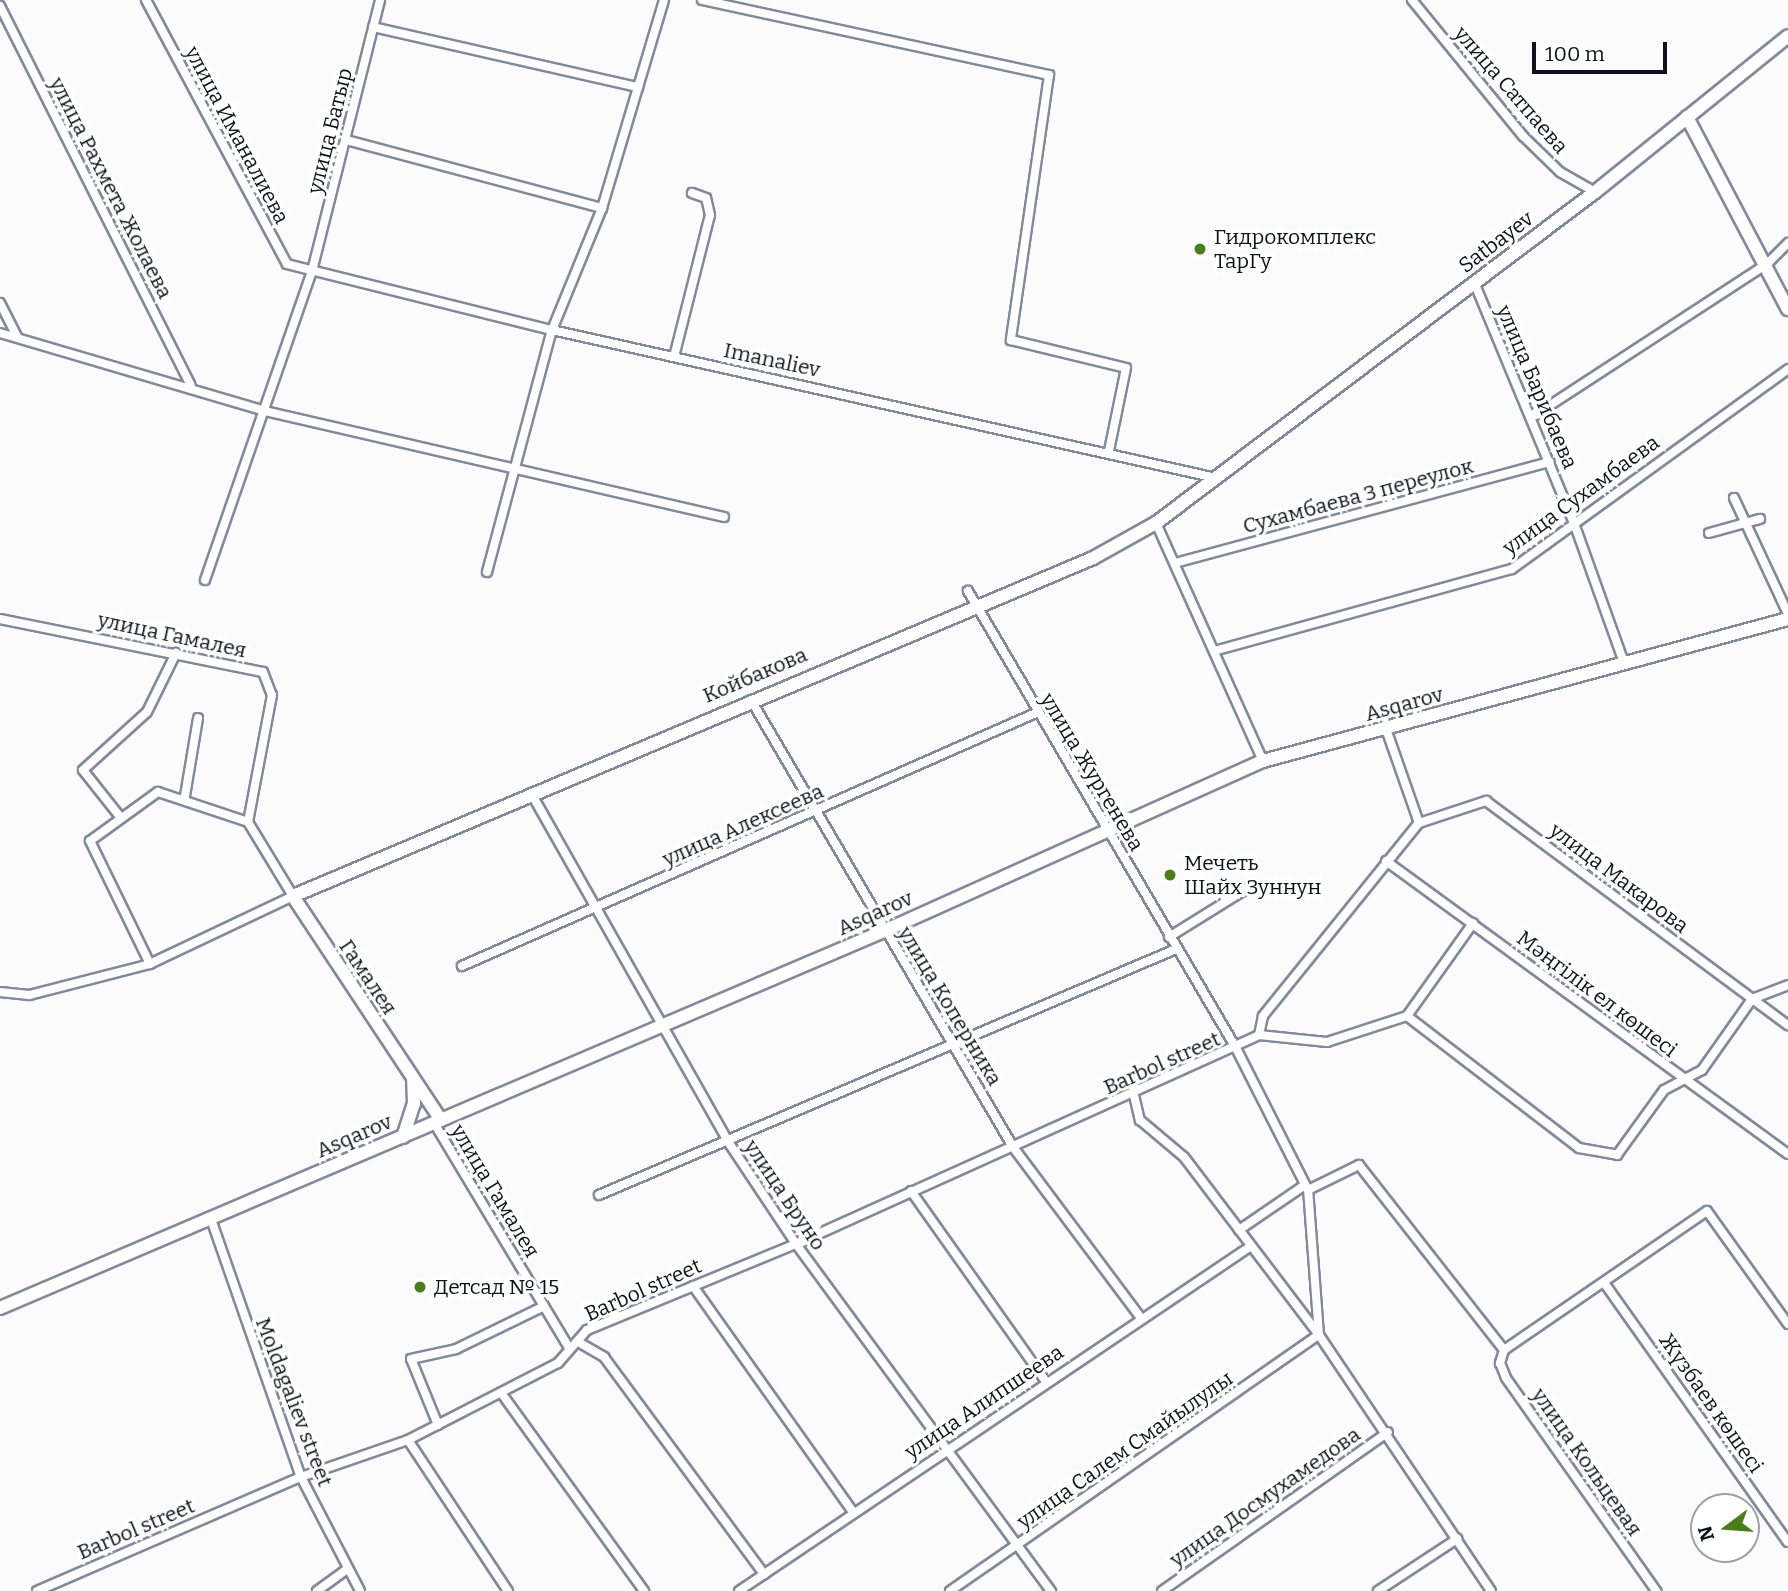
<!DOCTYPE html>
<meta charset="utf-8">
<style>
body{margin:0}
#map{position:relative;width:1788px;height:1591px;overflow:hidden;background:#fbfbfb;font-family:Bitter,serif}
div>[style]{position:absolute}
.roads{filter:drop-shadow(2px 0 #83899c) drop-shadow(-2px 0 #83899c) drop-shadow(0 2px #83899c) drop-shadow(0 -2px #83899c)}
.street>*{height:8px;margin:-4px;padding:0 4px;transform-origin:4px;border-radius:4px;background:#fff}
.secondary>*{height:12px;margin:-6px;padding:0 6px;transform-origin:6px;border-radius:6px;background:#fff}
.dots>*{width:19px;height:19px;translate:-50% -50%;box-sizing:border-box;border:4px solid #fff;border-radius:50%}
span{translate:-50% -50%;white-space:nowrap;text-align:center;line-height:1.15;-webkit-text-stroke:6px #fff;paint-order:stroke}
.street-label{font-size:21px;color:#0f1218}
.poi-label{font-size:21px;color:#0f1218}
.left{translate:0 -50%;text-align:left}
.north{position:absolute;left:1690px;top:1493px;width:70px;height:70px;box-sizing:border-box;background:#fff;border:2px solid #9fa0a3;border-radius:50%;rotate:254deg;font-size:19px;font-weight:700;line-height:28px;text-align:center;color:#0f1218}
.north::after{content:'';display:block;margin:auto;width:24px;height:32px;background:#488018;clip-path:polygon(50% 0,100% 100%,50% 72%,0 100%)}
.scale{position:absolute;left:1532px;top:42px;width:135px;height:32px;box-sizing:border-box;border:4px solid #0f1218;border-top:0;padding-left:9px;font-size:21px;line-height:24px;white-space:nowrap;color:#0f1218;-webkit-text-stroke:5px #fff;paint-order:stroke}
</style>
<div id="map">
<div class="roads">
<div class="street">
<i style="left:146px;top:0;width:299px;rotate:61.9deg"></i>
<i style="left:287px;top:264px;width:273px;rotate:14deg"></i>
<i style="left:552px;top:330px;width:676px;rotate:12.56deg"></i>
<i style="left:702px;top:0;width:355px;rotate:12.2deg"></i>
<i style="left:1049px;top:75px;width:268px;rotate:98.2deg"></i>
<i style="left:1011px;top:340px;width:118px;rotate:13.7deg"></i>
<i style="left:1126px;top:368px;width:85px;rotate:101.6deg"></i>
<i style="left:1412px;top:0;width:176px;rotate:50.8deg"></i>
<i style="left:1523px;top:136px;width:52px;rotate:44.2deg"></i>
<i style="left:1560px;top:172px;width:40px;rotate:29.7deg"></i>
<i style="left:0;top:6px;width:424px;rotate:63.3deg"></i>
<i style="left:373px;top:27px;width:272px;rotate:12.8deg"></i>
<i style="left:346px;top:140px;width:265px;rotate:14.9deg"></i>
<i style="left:1474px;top:282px;width:261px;rotate:67.5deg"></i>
<i style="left:1574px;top:523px;width:149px;rotate:70.3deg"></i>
<i style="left:0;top:303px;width:37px;rotate:63deg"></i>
<i style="left:0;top:333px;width:276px;rotate:16.4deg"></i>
<i style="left:265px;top:411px;width:471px;rotate:13deg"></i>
<i style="left:674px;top:357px;width:146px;rotate:-75.8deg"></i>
<i style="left:710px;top:215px;width:17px;rotate:-103deg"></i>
<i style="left:706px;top:198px;width:15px;rotate:-160deg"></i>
<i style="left:1532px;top:417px;width:280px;rotate:-33.1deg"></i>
<i style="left:1767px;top:264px;width:30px;rotate:-45deg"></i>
<i style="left:1734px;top:498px;width:128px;rotate:65deg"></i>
<i style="left:1156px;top:523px;width:261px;rotate:65.8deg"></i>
<i style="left:1709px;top:533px;width:53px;rotate:-15.4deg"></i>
<i style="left:1175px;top:563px;width:388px;rotate:-15.1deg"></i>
<i style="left:487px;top:572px;width:251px;rotate:-75deg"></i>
<i style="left:552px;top:330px;width:132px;rotate:-67.7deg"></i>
<i style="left:602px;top:208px;width:217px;rotate:-73.4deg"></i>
<i style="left:205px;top:580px;width:327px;rotate:-70.9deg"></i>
<i style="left:312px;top:271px;width:279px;rotate:-75.9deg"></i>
<i style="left:0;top:619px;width:268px;rotate:11.4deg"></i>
<i style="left:263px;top:672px;width:25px;rotate:69deg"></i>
<i style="left:272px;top:695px;width:129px;rotate:100.7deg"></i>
<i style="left:248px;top:822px;width:87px;rotate:58.7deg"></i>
<i style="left:293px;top:896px;width:158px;rotate:154.6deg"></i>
<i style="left:150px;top:964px;width:125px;rotate:165.6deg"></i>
<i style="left:29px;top:995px;width:29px;rotate:-174deg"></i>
<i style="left:1214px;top:651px;width:309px;rotate:-15.4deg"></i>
<i style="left:1512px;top:569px;width:341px;rotate:-35.9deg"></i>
<i style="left:751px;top:700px;width:518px;rotate:59.62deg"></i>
<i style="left:1013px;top:1147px;width:214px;rotate:53.2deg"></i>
<i style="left:531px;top:793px;width:402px;rotate:60.5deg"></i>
<i style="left:729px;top:1143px;width:121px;rotate:56.4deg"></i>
<i style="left:796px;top:1244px;width:431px;rotate:53.7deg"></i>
<i style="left:185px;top:796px;width:79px;rotate:-80.5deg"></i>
<i style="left:121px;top:818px;width:61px;rotate:-128.4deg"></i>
<i style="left:83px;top:770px;width:86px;rotate:-42.2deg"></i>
<i style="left:147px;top:712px;width:66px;rotate:-63.8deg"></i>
<i style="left:1419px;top:823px;width:71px;rotate:-18.2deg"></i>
<i style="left:1486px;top:801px;width:376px;rotate:36.6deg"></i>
<i style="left:1386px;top:861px;width:497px;rotate:36.1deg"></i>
<i style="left:1169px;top:937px;width:99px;rotate:-31.8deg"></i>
<i style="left:150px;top:964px;width:137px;rotate:-116deg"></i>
<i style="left:90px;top:841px;width:84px;rotate:-35.8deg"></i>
<i style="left:158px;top:792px;width:95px;rotate:18.4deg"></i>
<i style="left:462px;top:966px;width:627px;rotate:-23.79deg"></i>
<i style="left:1407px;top:1016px;width:217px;rotate:37.5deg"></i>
<i style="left:1579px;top:1148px;width:39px;rotate:10deg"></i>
<i style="left:1617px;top:1155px;width:80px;rotate:-54.1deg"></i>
<i style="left:1664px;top:1090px;width:43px;rotate:-27.8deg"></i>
<i style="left:1702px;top:1070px;width:87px;rotate:-54.8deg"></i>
<i style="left:1752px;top:999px;width:39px;rotate:-21deg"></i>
<i style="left:1259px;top:1035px;width:68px;rotate:5.9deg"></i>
<i style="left:1327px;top:1042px;width:84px;rotate:-18deg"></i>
<i style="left:1407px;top:1016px;width:114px;rotate:-54.6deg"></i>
<i style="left:1134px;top:1095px;width:26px;rotate:77deg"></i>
<i style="left:1140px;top:1120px;width:57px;rotate:40.1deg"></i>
<i style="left:1184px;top:1157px;width:223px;rotate:52.8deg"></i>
<i style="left:1319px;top:1335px;width:308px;rotate:56.1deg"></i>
<i style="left:434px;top:1123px;width:262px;rotate:59deg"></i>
<i style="left:1308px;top:1190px;width:57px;rotate:-26.1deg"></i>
<i style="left:1359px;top:1165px;width:235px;rotate:51.9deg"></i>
<i style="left:1504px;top:1350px;width:246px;rotate:-34.4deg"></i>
<i style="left:1707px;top:1211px;width:139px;rotate:54.4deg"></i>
<i style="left:911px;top:1191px;width:234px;rotate:54.7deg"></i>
<i style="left:599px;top:1195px;width:627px;rotate:-23.09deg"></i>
<i style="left:211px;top:1219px;width:273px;rotate:70.8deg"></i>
<i style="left:301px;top:1477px;width:128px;rotate:62.6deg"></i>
<i style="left:1239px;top:1230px;width:80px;rotate:-34.3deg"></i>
<i style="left:1605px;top:1284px;width:316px;rotate:54.7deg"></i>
<i style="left:693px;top:1286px;width:277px;rotate:54.7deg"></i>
<i style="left:580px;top:1343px;width:28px;rotate:30deg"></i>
<i style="left:604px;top:1357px;width:270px;rotate:53.6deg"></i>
<i style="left:1504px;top:1350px;width:14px;rotate:107deg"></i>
<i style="left:1500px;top:1363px;width:16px;rotate:68deg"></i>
<i style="left:1506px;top:1378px;width:261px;rotate:54.8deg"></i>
<i style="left:502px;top:1394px;width:243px;rotate:54.2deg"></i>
<i style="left:438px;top:1425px;width:71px;rotate:-112.2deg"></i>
<i style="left:411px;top:1359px;width:46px;rotate:-12.5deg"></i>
<i style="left:456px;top:1349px;width:98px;rotate:-26deg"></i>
<i style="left:408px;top:1440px;width:181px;rotate:56.5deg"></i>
<i style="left:37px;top:1591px;width:288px;rotate:-23.4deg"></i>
<i style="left:301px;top:1477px;width:113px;rotate:-19.1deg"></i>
<i style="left:408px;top:1440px;width:169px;rotate:-27.2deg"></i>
<i style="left:558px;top:1363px;width:44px;rotate:-48.7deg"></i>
<i style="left:587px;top:1330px;width:226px;rotate:-22.4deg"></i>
<i style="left:796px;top:1244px;width:508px;rotate:-24.29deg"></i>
<i style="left:1259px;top:1035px;width:19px;rotate:-78deg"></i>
<i style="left:1263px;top:1016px;width:248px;rotate:-51.1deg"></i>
<i style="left:1419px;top:823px;width:100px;rotate:-109.3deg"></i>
<i style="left:317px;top:1591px;width:34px;rotate:-36deg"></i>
<i style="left:739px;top:1591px;width:617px;rotate:-33.97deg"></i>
<i style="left:950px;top:1591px;width:449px;rotate:-34.8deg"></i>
<i style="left:1319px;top:1335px;width:145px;rotate:-94.3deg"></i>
<i style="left:1308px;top:1190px;width:159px;rotate:-116.9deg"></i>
<i style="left:1236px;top:1048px;width:530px;rotate:-120.39deg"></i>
<i style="left:1162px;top:1591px;width:276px;rotate:-35.1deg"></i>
<i style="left:1378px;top:1591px;width:95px;rotate:-33.4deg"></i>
</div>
<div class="secondary">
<i style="left:1687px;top:117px;width:217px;rotate:62.3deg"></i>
<i style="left:441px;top:1120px;width:268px;rotate:-123.5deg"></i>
<i style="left:293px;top:896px;width:868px;rotate:-22.9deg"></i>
<i style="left:1093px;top:558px;width:72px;rotate:-29.1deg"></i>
<i style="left:1156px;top:523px;width:550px;rotate:-37.02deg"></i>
<i style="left:1595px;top:192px;width:248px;rotate:-38.9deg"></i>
<i style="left:403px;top:1137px;width:35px;rotate:-72deg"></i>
<i style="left:414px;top:1104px;width:25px;rotate:-92deg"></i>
<i style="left:0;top:1308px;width:961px;rotate:-23.1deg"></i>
<i style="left:884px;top:931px;width:415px;rotate:-24.2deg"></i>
<i style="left:1263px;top:761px;width:544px;rotate:-15.14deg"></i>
</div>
</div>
<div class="dots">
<i style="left:1200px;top:249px;background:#488018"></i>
<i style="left:1170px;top:875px;background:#488018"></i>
<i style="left:420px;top:1287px;background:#488018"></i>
</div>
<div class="street-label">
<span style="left:1511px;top:90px;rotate:49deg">улица Сатпаева</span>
<span style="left:330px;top:131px;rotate:-76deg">улица Батыр</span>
<span style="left:237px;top:135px;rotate:62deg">улица Иманалиева</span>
<span style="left:111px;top:188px;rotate:63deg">улица Рахмета Жолаева</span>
<span style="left:1496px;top:242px;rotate:-37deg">Satbayev</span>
<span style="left:772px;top:360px;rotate:12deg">Imanaliev</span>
<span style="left:1537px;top:387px;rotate:67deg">улица Барибаева</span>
<span style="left:1581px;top:495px;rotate:-36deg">улица Сухамбаева</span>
<span style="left:1358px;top:496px;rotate:-15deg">Сухамбаева 3 переулок</span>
<span style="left:172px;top:635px;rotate:12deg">улица Гамалея</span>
<span style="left:755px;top:675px;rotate:-23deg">Койбакова</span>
<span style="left:1404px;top:704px;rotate:-15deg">Asqarov</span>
<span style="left:1092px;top:772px;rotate:59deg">улица Жургенева</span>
<span style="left:743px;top:825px;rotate:-24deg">улица Алексеева</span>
<span style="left:1619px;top:878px;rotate:37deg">улица Макарова</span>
<span style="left:875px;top:913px;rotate:-24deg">Asqarov</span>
<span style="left:368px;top:977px;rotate:56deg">Гамалея</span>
<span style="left:1597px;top:994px;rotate:37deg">Мәңгілік ел көшесі</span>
<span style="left:950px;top:1006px;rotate:59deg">улица Коперника</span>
<span style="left:1162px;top:1063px;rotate:-24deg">Barbol street</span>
<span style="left:354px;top:1136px;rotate:-23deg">Asqarov</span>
<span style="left:495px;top:1191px;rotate:59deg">улица Гамалея</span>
<span style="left:785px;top:1195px;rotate:56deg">улица Бруно</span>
<span style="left:643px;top:1290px;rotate:-24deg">Barbol street</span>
<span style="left:294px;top:1402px;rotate:69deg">Moldagaliev street</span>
<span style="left:984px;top:1402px;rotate:-34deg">улица Алипшеева</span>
<span style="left:1711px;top:1403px;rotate:55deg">Жүзбаев көшесі</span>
<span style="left:1125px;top:1450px;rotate:-35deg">улица Салем Смайылулы</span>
<span style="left:1587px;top:1462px;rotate:55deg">улица Кольцевая</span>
<span style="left:1265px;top:1497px;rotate:-35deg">улица Досмухамедова</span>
<span style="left:136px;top:1529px;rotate:-23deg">Barbol street</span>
</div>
<div class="poi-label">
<span class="left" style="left:1214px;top:249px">Гидрокомплекс<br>ТарГу</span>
<span class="left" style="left:1184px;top:875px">Мечеть<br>Шайх Зуннун</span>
<span class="left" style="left:434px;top:1287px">Детсад № 15</span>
</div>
<div class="north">N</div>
<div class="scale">100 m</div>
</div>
